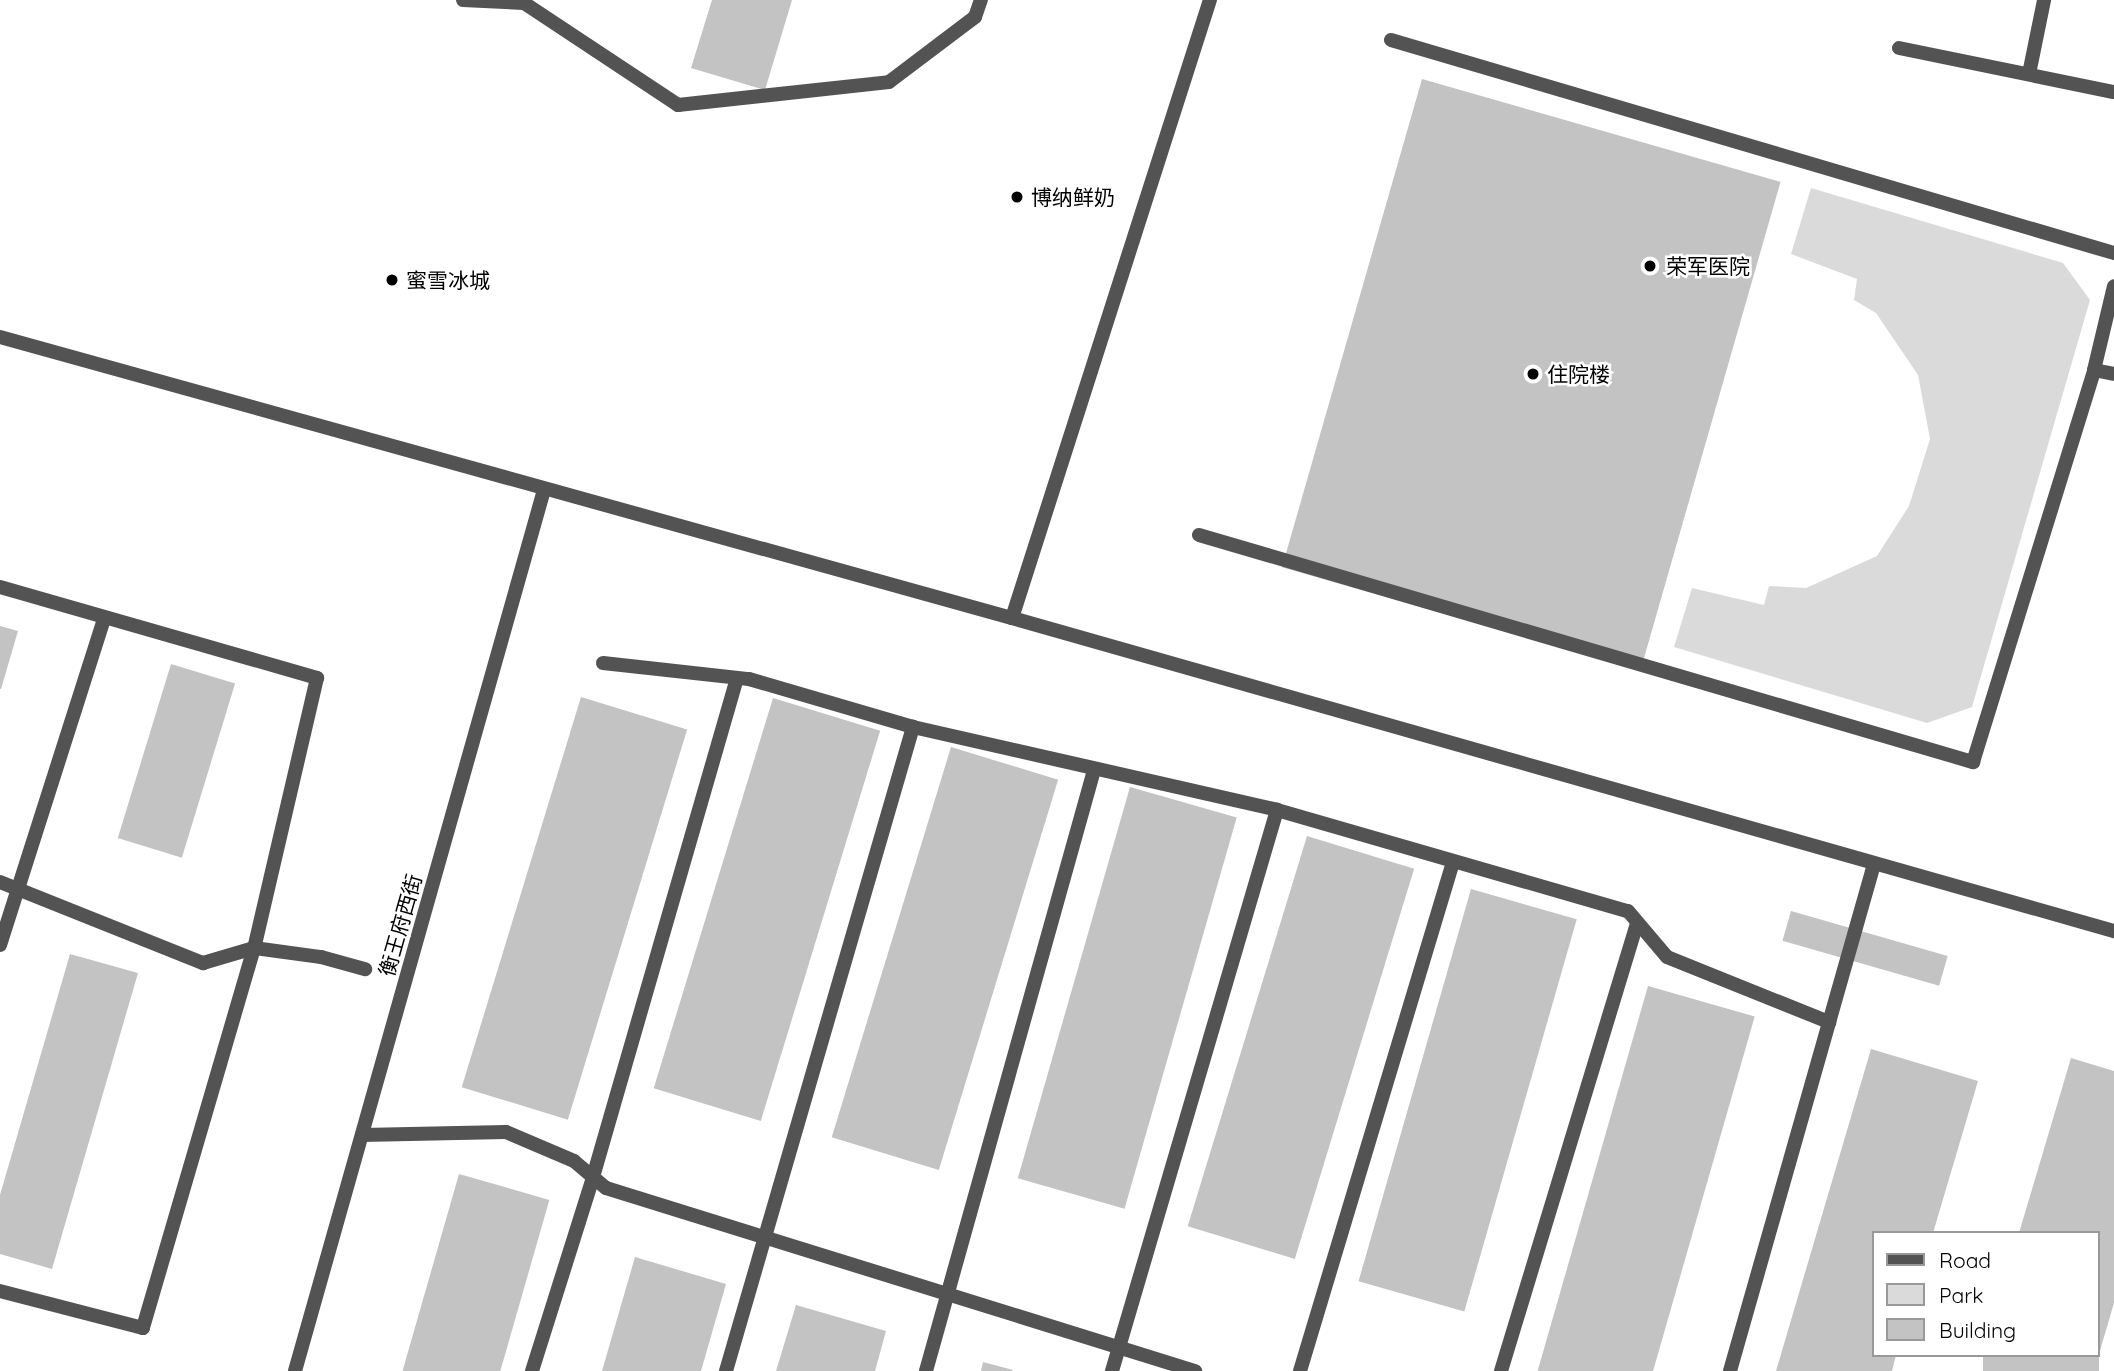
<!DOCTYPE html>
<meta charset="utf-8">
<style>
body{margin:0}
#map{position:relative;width:2114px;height:1371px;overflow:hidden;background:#fff;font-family:Quicksand,"Noto Sans SC",sans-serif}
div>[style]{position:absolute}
.green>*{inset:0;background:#dadada}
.building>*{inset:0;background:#c3c3c3;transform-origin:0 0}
.service>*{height:14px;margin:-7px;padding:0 7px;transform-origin:7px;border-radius:7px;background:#535353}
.minor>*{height:14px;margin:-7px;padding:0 7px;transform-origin:7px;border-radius:7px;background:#535353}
.tertiary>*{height:14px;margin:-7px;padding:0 7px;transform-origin:7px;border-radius:7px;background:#535353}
.dots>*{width:19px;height:19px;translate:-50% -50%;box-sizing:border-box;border:4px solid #fff;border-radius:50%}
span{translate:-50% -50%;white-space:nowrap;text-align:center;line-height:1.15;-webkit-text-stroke:5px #fff;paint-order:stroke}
.poi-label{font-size:21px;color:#000}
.left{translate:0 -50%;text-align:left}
.street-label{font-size:21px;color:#000}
.legend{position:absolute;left:1872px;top:1231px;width:228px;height:126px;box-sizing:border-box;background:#fff;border:2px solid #999;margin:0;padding:9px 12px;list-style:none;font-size:21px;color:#000}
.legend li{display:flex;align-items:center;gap:14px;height:35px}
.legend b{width:35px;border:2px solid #999}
</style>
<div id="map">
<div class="green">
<i style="clip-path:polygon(1811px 188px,2063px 263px,2090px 300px,1972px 707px,1927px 723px,1674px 647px,1692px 588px,1764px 605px,1769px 586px,1806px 588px,1877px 556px,1909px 506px,1930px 439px,1918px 375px,1876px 313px,1854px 300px,1857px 279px,1791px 254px)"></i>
</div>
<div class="building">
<i style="clip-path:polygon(712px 0,792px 0,765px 90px,691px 68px)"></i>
<i style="left:1422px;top:79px;width:373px;height:508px;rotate:16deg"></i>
<i style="clip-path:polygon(0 626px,18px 631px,1px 689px,0 689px)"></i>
<i style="left:171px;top:664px;width:67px;height:182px;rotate:17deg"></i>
<i style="left:581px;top:697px;width:111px;height:408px;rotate:17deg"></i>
<i style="left:773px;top:698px;width:112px;height:408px;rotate:17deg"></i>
<i style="left:951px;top:747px;width:112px;height:408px;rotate:17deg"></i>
<i style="left:1130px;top:787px;width:111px;height:407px;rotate:16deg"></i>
<i style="left:1307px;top:836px;width:112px;height:408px;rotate:17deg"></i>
<i style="left:1471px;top:889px;width:110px;height:408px;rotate:16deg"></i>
<i style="left:1791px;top:911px;width:163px;height:31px;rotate:16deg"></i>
<i style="clip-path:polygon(70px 954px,138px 973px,52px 1269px,0 1254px,0 1195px)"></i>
<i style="left:1648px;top:986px;width:111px;height:402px;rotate:16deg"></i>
<i style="clip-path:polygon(1871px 1049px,1978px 1081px,1933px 1233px,1874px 1233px,1874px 1355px,1896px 1355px,1892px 1371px,1776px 1371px)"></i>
<i style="clip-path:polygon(2071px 1058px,2114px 1071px,2114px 1303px,2099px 1354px,2098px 1233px,2019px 1233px)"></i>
<i style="left:459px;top:1174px;width:94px;height:205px;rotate:16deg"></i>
<i style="clip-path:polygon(635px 1257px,726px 1284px,701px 1371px,602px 1371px)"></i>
<i style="clip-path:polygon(796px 1305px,886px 1331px,875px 1371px,776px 1371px)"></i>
<i style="left:1983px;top:1355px;width:116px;height:17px"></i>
<i style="clip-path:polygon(983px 1362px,1013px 1370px,1012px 1371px,981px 1371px)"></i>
</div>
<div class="service">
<i style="left:0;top:945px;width:342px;rotate:-72.3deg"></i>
<i style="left:532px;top:1371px;width:203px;rotate:-72.5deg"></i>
<i style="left:593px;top:1177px;width:519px;rotate:-73.9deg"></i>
<i style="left:726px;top:1371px;width:671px;rotate:-73.81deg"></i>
<i style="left:926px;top:1371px;width:624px;rotate:-74.38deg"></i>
<i style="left:1112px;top:1371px;width:585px;rotate:-73.61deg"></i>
<i style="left:1300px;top:1371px;width:531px;rotate:-73.27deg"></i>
<i style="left:1501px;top:1371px;width:467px;rotate:-73.1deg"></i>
</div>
<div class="minor">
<i style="left:463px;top:0;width:61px;rotate:2.8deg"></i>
<i style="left:524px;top:3px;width:185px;rotate:33.5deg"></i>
<i style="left:678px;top:105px;width:212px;rotate:-6.2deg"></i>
<i style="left:889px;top:82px;width:108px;rotate:-37.1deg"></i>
<i style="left:975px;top:17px;width:18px;rotate:-71deg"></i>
<i style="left:1391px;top:40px;width:754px;rotate:16.42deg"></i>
<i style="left:1899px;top:48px;width:219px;rotate:11.6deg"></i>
<i style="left:2029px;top:74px;width:76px;rotate:-78.5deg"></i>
<i style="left:2094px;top:370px;width:20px;rotate:11deg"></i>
<i style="left:1199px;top:535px;width:807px;rotate:16.35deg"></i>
<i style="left:1973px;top:762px;width:410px;rotate:-72.8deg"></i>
<i style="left:2094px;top:370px;width:86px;rotate:-76.6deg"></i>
<i style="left:0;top:587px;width:330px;rotate:16deg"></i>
<i style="left:317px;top:678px;width:277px;rotate:103.1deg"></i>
<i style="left:254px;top:948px;width:396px;rotate:106.3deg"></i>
<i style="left:143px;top:1328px;width:148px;rotate:-165.5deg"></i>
<i style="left:603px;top:663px;width:147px;rotate:6.3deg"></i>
<i style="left:749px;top:679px;width:171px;rotate:16.3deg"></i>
<i style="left:913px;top:727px;width:373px;rotate:12.8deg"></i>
<i style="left:1277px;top:810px;width:365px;rotate:16.1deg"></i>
<i style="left:1628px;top:911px;width:60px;rotate:49.7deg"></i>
<i style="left:1667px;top:957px;width:175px;rotate:21.9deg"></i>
<i style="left:0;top:882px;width:219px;rotate:21.8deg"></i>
<i style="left:203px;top:963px;width:53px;rotate:-16.4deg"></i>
<i style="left:254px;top:948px;width:68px;rotate:7.7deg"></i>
<i style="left:321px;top:957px;width:46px;rotate:15.3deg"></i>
<i style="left:362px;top:1135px;width:144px;rotate:-1.2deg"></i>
<i style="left:506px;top:1132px;width:74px;rotate:23.1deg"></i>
<i style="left:574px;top:1161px;width:42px;rotate:40.2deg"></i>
<i style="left:606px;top:1188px;width:617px;rotate:17.26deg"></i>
</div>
<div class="tertiary">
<i style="left:0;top:337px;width:1050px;rotate:15.52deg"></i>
<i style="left:1012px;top:618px;width:1146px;rotate:15.86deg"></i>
<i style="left:1012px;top:618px;width:649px;rotate:-72.24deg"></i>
<i style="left:295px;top:1371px;width:916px;rotate:-74.22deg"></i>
<i style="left:1730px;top:1371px;width:527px;rotate:-74.14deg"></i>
</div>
<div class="dots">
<i style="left:1017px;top:197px;background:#000"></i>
<i style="left:1650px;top:266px;background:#000"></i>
<i style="left:392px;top:280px;background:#000"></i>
<i style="left:1533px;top:374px;background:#000"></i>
</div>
<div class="poi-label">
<span class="left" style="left:1031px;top:197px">博纳鲜奶</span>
<span class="left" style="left:1666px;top:266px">荣军医院</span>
<span class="left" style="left:406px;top:280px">蜜雪冰城</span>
<span class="left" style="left:1547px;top:374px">住院楼</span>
</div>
<div class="street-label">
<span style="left:400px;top:925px;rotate:-74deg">衡王府西街</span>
</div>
<ul class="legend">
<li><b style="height:9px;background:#535353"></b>Road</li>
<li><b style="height:19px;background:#dadada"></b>Park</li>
<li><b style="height:19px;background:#c3c3c3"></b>Building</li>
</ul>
</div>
